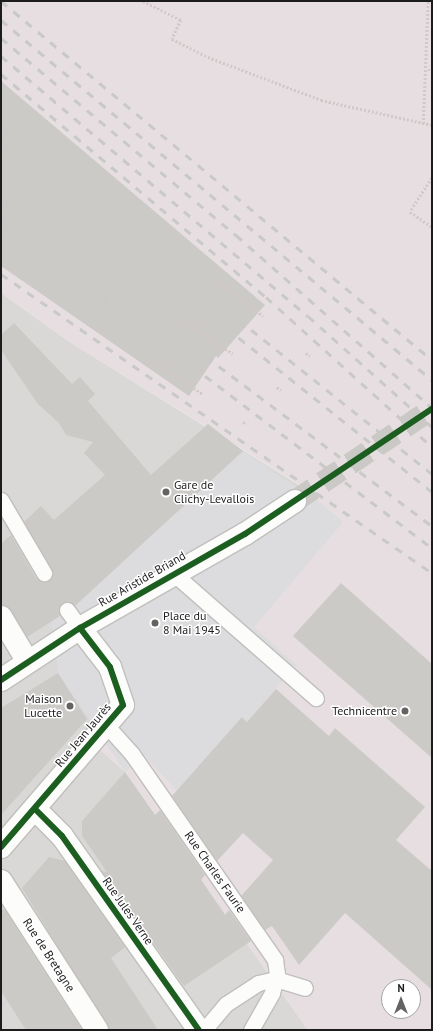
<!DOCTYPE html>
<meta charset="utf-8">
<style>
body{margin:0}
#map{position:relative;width:433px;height:1031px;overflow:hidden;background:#eae8e4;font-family:"PT Sans",sans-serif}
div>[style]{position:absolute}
.residential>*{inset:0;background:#d9d8d6}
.industrial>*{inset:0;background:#e7dee2}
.plaza>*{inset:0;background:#dcdbde}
.building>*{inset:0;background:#cccac7}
.tertiary-tunnel>*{height:22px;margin-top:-11px;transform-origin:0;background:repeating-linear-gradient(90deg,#cbc9c6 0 22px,transparent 0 33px)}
.path>*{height:2.5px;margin-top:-1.25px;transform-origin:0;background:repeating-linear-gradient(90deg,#d3c8c7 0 2px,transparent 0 4px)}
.roads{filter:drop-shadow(1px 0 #c0bfbd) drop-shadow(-1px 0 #c0bfbd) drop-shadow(0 1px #c0bfbd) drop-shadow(0 -1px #c0bfbd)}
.service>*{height:15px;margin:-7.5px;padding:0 7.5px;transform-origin:7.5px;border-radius:7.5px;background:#fcfcfb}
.minor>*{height:22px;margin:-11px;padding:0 11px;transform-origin:11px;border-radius:11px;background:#fcfcfb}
.rail>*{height:3px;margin-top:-1.5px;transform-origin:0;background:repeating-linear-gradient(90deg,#c9c9c8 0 8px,transparent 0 16px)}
.cycleway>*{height:6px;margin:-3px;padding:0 3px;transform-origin:3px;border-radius:3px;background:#1b5e20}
.dots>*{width:11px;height:11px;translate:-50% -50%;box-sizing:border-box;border:2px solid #fff;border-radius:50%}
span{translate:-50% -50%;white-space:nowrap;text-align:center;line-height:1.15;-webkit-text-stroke:3px #fff;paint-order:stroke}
.poi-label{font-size:12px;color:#1c1c1c}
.left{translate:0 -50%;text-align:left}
.right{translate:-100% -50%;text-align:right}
.street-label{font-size:12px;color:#1c1c1c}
.frame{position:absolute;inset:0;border:2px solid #1c1c1c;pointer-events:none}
.north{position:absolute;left:381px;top:979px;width:40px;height:40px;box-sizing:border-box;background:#fff;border:1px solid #a4a4a4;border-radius:50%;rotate:0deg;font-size:11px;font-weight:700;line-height:16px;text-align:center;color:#1c1c1c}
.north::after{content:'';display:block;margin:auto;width:14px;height:18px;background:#646362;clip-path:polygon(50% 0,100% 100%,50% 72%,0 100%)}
</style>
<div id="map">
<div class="residential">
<i style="clip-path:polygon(1px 293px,68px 341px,305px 489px,92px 743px,125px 772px,308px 1030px,1px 1030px)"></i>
</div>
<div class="industrial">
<i style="clip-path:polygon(evenodd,1px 1px,432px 1px,432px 1030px,308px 1030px,125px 772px,92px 743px,305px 488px,68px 341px,1px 293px,1px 1px,389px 987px,413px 987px,413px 1011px,389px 1011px,389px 987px)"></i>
</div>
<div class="plaza">
<i style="clip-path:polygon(242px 451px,322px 504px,343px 522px,254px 627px,296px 665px,247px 722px,242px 717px,177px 791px,143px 754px,125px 772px,58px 673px,51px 621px,185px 506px)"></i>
</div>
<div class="building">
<i style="clip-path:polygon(1px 81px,265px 305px,218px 358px,216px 356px,189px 396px,1px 266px)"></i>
<i style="clip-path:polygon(14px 323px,72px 384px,80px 377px,95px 394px,88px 401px,151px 475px,208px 424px,243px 451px,75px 606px,70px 602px,62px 603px,60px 616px,27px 637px,11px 610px,1px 605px,1px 544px,11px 535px,36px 578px,49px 581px,52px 569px,24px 522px,41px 506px,54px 520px,105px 475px,84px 453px,93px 442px,66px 435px,59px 423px,38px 404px,1px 350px,1px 335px)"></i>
<i style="clip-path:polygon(341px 583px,432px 664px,432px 758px,293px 636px)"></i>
<i style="clip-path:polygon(58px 673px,87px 719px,1px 815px,1px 708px)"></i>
<i style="clip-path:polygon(276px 689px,329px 736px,335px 728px,425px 807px,396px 840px,432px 871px,432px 990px,345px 913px,299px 965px,272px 926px,265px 930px,241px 896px,273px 860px,243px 833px,217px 861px,172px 796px,242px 717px,247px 722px)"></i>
<i style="clip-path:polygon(125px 772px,155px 815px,160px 810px,205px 875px,201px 880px,225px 915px,229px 910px,251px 941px,184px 986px,102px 871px,107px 872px,82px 836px,82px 821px)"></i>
<i style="clip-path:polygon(49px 857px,65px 861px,125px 947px,111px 958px,158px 1030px,109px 1030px,22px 888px)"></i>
<i style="clip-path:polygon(4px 909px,82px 1030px,26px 1030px,1px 991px,1px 910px)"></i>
</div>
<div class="tertiary-tunnel">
<i style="left:295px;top:501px;width:165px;rotate:-33.9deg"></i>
</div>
<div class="path">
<i style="left:143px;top:1px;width:42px;rotate:26.6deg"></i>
<i style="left:181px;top:20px;width:21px;rotate:115deg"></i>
<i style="left:172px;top:39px;width:40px;rotate:26.6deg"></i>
<i style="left:208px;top:57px;width:121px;rotate:20.8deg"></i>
<i style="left:321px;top:100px;width:114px;rotate:12.7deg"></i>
<i style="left:428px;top:70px;width:4px"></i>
<i style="left:423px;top:124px;width:123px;rotate:-87.7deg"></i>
<i style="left:432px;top:178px;width:40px;rotate:122.9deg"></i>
<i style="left:410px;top:212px;width:27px;rotate:34deg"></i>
<i style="left:219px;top:280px;width:57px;rotate:39.3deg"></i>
<i style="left:186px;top:321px;width:57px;rotate:35.1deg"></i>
<i style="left:306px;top:353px;width:5px;rotate:37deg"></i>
<i style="left:154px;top:361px;width:59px;rotate:34deg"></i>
<i style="left:277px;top:387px;width:5px;rotate:37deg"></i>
<i style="left:243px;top:422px;width:4px;rotate:27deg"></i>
</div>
<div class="roads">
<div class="service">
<i style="left:1px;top:500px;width:85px;rotate:59.5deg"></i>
<i style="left:173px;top:573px;width:190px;rotate:41.2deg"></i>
<i style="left:67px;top:610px;width:22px;rotate:54deg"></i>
<i style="left:106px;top:725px;width:39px;rotate:48deg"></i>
<i style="left:132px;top:754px;width:251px;rotate:55.2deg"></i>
<i style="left:275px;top:960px;width:14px;rotate:82deg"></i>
<i style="left:277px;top:974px;width:20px;rotate:105deg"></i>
<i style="left:272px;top:993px;width:43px;rotate:119.6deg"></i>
<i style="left:204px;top:1030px;width:34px;rotate:-50deg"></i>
<i style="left:226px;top:1004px;width:38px;rotate:-33deg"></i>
<i style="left:258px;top:983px;width:18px;rotate:-13deg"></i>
<i style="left:276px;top:979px;width:30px;rotate:17deg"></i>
</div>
<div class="minor">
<i style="left:1px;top:617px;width:52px;rotate:59deg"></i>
<i style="left:1px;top:680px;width:95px;rotate:-33.4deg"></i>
<i style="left:80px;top:628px;width:190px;rotate:-29.7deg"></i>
<i style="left:245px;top:534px;width:60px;rotate:-33.4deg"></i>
<i style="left:35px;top:809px;width:38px;rotate:45deg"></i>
<i style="left:62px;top:836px;width:237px;rotate:54.8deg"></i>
<i style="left:1px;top:847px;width:187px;rotate:-49.3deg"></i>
<i style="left:123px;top:705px;width:40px;rotate:-108.9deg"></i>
<i style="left:110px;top:667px;width:49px;rotate:-127.6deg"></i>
<i style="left:1px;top:881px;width:177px;rotate:57.2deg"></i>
</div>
</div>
<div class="rail">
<i style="left:1px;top:1px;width:561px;rotate:39.79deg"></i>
<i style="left:1px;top:20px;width:562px;rotate:39.87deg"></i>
<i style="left:1px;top:38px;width:307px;rotate:40deg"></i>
<i style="left:236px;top:235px;width:261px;rotate:41.4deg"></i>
<i style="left:1px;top:56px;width:402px;rotate:40.3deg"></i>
<i style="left:308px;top:316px;width:166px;rotate:41.8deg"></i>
<i style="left:1px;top:74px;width:346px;rotate:40.1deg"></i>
<i style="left:266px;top:297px;width:224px;rotate:42.1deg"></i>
<i style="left:1px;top:130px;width:551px;rotate:38.59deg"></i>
<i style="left:1px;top:148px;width:551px;rotate:38.59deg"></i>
<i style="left:1px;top:203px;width:539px;rotate:36.85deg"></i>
<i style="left:1px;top:221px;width:541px;rotate:37.19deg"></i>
<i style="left:1px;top:274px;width:525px;rotate:34.75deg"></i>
</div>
<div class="cycleway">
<i style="left:1px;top:680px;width:95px;rotate:-33.4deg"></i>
<i style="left:80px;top:628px;width:190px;rotate:-29.7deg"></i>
<i style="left:245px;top:534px;width:225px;rotate:-33.8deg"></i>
<i style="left:35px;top:809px;width:38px;rotate:45deg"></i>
<i style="left:62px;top:836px;width:237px;rotate:54.8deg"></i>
<i style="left:1px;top:847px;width:187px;rotate:-49.3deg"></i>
<i style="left:123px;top:705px;width:40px;rotate:-108.9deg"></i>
<i style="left:110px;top:667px;width:49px;rotate:-127.6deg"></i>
</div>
<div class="dots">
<i style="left:166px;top:492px;background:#646362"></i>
<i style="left:155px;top:623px;background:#646362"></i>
<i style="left:70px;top:706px;background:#646362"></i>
<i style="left:405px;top:711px;background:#646362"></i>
</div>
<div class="poi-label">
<span class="left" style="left:174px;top:492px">Gare de<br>Clichy-Levallois</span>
<span class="left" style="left:163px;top:623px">Place du<br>8 Mai 1945</span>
<span class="right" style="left:62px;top:706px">Maison<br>Lucette</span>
<span class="right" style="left:397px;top:711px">Technicentre</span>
</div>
<div class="street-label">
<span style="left:142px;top:579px;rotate:-30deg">Rue Aristide Briand</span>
<span style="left:83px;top:735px;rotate:-50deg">Rue Jean Jaurès</span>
<span style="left:215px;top:872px;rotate:55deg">Rue Charles Faurie</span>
<span style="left:128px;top:911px;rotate:55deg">Rue Jules Verne</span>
<span style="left:49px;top:955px;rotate:57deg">Rue de Bretagne</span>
</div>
<div class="frame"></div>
<div class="north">N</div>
</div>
